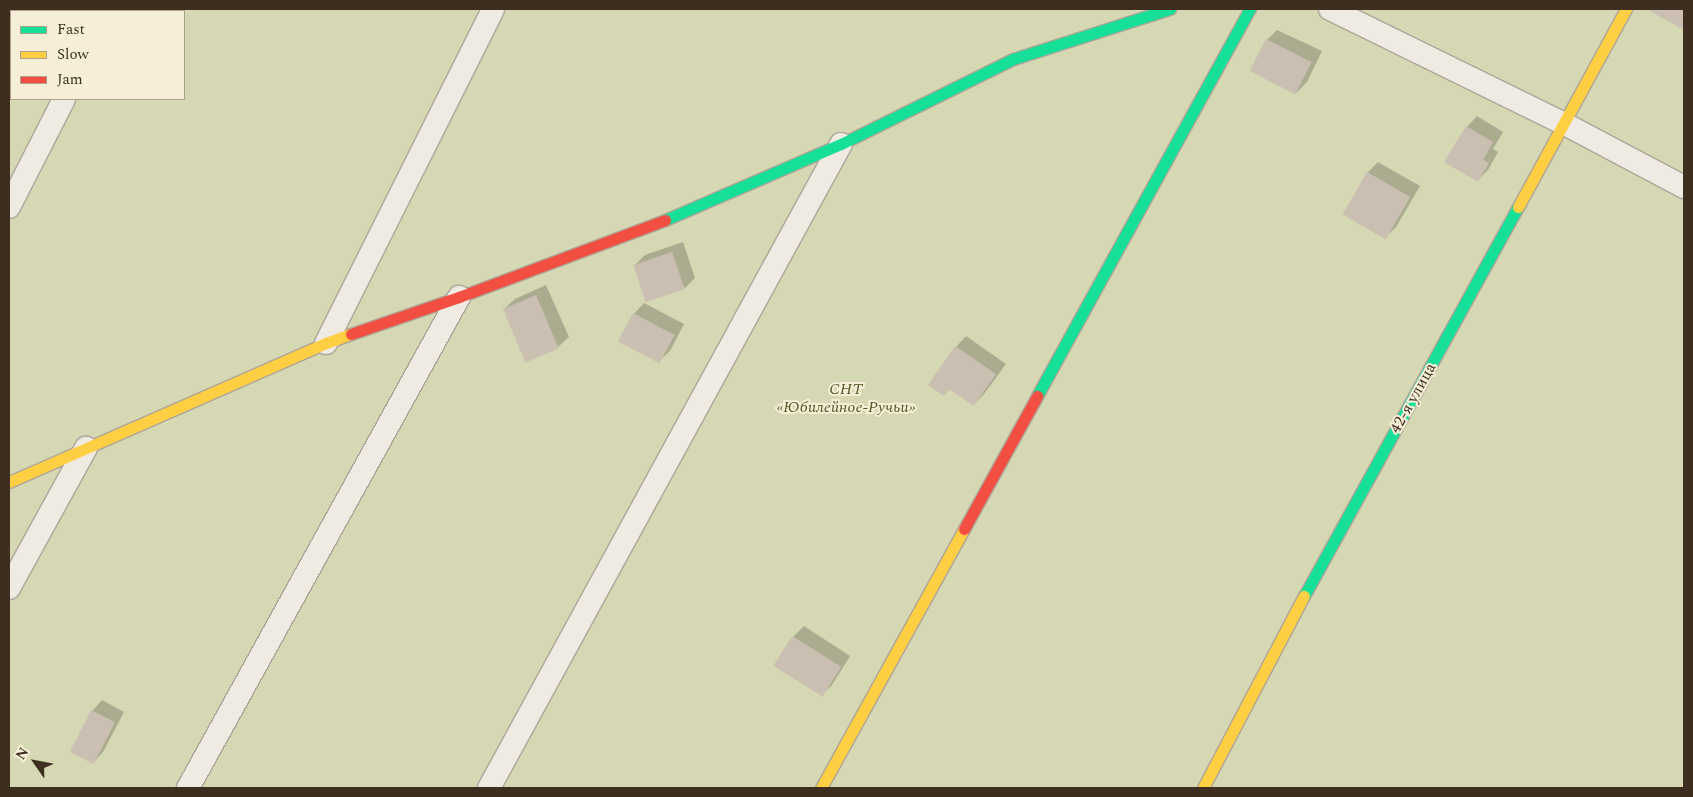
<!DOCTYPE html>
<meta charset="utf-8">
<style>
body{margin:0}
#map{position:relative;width:1693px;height:797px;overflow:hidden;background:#e7e0d1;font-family:Spectral,serif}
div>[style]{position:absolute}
.green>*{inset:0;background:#d6d7b3}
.shadow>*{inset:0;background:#0003}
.building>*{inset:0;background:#cbbfb2;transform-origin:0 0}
.roads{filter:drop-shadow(1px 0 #ada599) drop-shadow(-1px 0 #ada599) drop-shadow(0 1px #ada599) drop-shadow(0 -1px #ada599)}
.street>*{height:22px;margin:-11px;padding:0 11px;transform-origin:11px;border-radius:11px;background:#efebe3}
.fast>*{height:11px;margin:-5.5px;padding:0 5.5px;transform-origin:5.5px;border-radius:5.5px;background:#16e098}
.slow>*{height:11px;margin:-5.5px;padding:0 5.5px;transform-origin:5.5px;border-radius:5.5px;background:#ffcf43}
.jam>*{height:11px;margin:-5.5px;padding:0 5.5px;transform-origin:5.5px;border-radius:5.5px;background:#f24e42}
span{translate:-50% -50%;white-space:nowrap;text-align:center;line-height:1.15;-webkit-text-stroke:4px #f7eed8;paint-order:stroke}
.park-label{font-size:16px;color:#4d5a26;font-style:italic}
.street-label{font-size:16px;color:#3d2e20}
.frame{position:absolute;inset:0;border:10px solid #3d2e20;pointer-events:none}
.legend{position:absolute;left:10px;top:10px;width:175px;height:90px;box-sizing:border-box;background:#f7eed8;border:1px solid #ada18e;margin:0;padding:6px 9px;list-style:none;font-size:15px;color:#3d2e20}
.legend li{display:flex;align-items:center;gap:10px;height:25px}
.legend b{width:25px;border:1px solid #ada18e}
.north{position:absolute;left:10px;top:737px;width:50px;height:50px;-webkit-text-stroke:4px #f7eed8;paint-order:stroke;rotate:303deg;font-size:14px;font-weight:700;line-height:20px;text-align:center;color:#3d2e20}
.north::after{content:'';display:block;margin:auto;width:18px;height:22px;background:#3d2e20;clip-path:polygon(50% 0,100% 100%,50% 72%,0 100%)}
</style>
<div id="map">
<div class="green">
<i style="clip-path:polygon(evenodd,9px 9px,1684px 9px,1684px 788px,9px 788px,9px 9px,11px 11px,184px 11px,184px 99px,11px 99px,11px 11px)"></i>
</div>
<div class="shadow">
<i style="clip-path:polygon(1650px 9px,1684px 9px,1684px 29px,1649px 10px)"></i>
<i style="clip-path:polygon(1277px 30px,1322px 51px,1307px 82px,1296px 93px,1267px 40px)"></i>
<i style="clip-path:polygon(1477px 116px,1503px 132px,1493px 149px,1498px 152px,1488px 170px,1478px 180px,1467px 127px)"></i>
<i style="clip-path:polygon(1378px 162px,1420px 186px,1396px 227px,1386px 237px,1368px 172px)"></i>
<i style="clip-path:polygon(683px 242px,695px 278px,685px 288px,634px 266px,645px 255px)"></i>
<i style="clip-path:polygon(546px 285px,569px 337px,558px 347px,504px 309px,515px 299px)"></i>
<i style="clip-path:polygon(644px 303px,684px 324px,670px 351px,659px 361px,634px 314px)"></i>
<i style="clip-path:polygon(966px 336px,1006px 364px,984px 394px,974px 405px,950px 389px,944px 394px,956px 347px)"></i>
<i style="clip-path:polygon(804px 626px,850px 656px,832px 685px,822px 695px,793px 637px)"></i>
<i style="clip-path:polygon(102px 700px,124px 712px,103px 752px,93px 763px,92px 711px)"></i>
</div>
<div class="building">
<i style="clip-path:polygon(1649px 9px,1684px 9px,1684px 30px,1648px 10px)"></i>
<i style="left:1266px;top:39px;width:51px;height:36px;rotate:27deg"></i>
<i style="clip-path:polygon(1466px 126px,1493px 142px,1483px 160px,1489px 163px,1478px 182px,1444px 162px)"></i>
<i style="left:1367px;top:172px;width:50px;height:49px;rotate:30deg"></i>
<i style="left:672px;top:252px;width:39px;height:41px;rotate:71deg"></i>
<i style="left:536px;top:295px;width:58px;height:36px;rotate:67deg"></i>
<i style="left:633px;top:313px;width:47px;height:32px;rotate:28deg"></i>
<i style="clip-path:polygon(955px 346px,996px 374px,974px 406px,949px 389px,944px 396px,928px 385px)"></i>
<i style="left:792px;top:636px;width:58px;height:35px;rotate:32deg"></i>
<i style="left:91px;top:710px;width:27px;height:47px;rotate:27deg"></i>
</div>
<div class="roads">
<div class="street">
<i style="left:1330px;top:9px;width:259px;rotate:26.1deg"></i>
<i style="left:1563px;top:123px;width:137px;rotate:27.9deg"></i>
<i style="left:108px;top:11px;width:2px;rotate:-63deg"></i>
<i style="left:9px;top:207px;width:121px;rotate:-63deg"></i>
<i style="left:326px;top:343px;width:373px;rotate:-63.4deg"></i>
<i style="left:9px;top:588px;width:160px;rotate:-61.2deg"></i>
<i style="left:188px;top:788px;width:561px;rotate:-61.1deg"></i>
<i style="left:489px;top:788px;width:734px;rotate:-61.34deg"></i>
</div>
<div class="fast">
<i style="left:665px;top:220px;width:192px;rotate:-23.4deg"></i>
<i style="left:841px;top:144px;width:192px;rotate:-26.3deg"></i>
<i style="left:1013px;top:59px;width:165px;rotate:-17.7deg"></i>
<i style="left:1037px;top:396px;width:442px;rotate:-61.2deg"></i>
<i style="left:1304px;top:596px;width:444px;rotate:-61.2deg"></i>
</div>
<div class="slow">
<i style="left:1518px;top:207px;width:226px;rotate:-61.4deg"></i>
<i style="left:9px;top:482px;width:346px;rotate:-23.7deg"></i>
<i style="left:326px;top:343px;width:27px;rotate:-20deg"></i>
<i style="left:821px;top:788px;width:296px;rotate:-61.1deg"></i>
<i style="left:1203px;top:788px;width:217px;rotate:-62.3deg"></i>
</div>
<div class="jam">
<i style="left:351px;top:334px;width:114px;rotate:-18.9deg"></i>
<i style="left:459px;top:297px;width:220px;rotate:-20.5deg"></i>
<i style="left:964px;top:529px;width:152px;rotate:-61.2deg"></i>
</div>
</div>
<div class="park-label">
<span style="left:846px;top:398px">СНТ<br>«Юбилейное-Ручьи»</span>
</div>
<div class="street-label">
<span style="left:1413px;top:398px;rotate:-61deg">42-я улица</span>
</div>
<div class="frame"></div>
<ul class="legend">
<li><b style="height:6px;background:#16e098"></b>Fast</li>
<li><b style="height:6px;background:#ffcf43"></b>Slow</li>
<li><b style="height:6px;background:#f24e42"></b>Jam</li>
</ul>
<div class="north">N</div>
</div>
